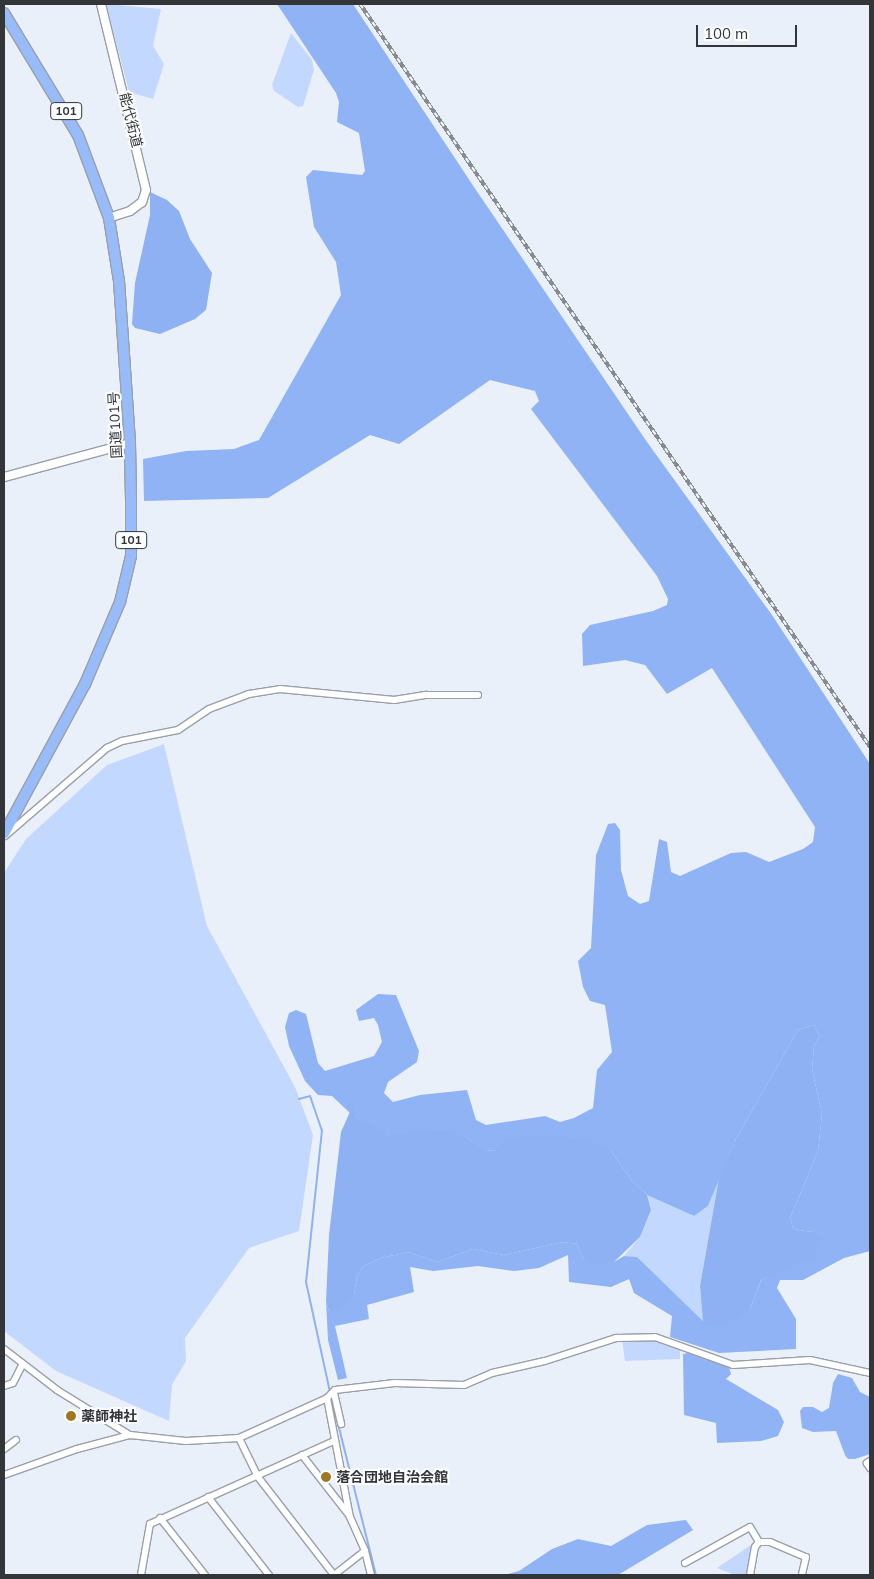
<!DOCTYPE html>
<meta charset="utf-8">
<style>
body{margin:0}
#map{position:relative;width:874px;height:1579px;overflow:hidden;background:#eaf0fa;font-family:Mulish,"Noto Sans JP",sans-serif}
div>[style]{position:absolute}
.green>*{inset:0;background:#c3d8ff}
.forest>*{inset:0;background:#8fb3f5}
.water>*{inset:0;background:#8db1f3}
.stream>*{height:2px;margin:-1px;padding:0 1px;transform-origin:1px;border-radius:1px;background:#8db1f3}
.roads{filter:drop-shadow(1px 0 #9a9fa8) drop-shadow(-1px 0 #9a9fa8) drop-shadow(0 1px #9a9fa8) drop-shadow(0 -1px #9a9fa8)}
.minor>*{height:6px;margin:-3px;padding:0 3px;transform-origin:3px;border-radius:3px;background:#fff}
.tertiary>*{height:8px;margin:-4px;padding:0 4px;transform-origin:4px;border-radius:4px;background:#fff}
.trunk>*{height:10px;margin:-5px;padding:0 5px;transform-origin:5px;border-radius:5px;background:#98bbfa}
.rail>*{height:4px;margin-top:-2px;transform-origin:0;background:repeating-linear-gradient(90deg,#fcfdff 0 5.5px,#868a91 0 11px);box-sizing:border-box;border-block:1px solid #868a91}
.dots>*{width:14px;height:14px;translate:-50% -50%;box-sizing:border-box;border:2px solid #fcfdff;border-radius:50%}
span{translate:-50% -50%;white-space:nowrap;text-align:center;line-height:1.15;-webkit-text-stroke:4px #fcfdff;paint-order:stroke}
.shield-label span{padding:1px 4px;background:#fcfdff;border:1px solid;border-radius:4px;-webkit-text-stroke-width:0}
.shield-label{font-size:12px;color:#333539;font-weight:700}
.street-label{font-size:14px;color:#333539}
.poi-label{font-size:14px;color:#333539;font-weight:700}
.left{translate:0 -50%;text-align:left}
.frame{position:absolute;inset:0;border:5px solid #333539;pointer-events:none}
.scale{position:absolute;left:696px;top:25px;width:101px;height:22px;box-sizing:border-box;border:2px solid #333539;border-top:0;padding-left:6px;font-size:15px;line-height:18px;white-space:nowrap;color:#333539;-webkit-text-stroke:4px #fcfdff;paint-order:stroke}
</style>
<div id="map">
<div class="green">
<i style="clip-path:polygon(106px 4px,161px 9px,153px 46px,164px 64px,153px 99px,129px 92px)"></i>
<i style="clip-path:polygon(291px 33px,312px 60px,314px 70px,303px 106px,298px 107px,274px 91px,272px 85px)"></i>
<i style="clip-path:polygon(164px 744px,207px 926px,295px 1087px,313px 1135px,299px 1231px,249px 1248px,185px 1338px,186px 1361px,172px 1385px,169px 1421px,56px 1371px,4px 1331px,4px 873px,26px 839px,107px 765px)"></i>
<i style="clip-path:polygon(719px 1178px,700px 1286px,703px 1323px,637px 1258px,624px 1256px,640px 1237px,651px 1210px,647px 1195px,694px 1216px,708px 1206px)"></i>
<i style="clip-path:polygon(622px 1340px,654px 1340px,680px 1350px,680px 1359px,625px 1361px)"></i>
<i style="clip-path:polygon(751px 1545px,748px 1575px,735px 1575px,717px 1568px)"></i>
</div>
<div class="forest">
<i style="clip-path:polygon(277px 4px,353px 4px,474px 187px,647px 442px,772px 615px,870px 764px,870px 1251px,844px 1258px,803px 1280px,780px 1280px,777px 1288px,796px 1319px,796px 1349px,719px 1353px,670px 1337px,672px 1316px,634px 1293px,629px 1279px,611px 1287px,569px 1282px,568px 1255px,539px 1268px,514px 1271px,478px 1266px,433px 1271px,410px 1267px,414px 1292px,367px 1305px,369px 1319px,335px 1326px,347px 1378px,338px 1380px,328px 1340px,326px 1301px,329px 1311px,354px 1294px,357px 1276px,364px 1266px,381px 1258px,408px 1252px,437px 1262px,473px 1249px,504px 1255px,563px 1242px,577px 1244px,584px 1260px,614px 1262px,624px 1256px,637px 1257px,709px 1327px,750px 1309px,761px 1280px,777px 1272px,812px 1232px,793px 1229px,790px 1218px,818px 1151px,822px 1114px,812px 1069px,814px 1047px,819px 1036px,814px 1025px,798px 1030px,736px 1139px,708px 1206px,694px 1216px,647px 1195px,632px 1181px,611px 1151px,495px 1151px,484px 1150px,465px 1137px,390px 1135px,372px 1128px,357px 1118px,353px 1107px,351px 1114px,332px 1096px,318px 1095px,305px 1081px,289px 1046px,285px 1027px,289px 1013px,296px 1010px,306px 1014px,318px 1063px,325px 1071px,374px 1056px,382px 1042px,378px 1025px,374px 1018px,359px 1021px,356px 1010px,378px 994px,396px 995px,419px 1051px,417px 1062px,388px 1082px,384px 1093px,393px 1102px,420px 1095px,467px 1090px,476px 1120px,486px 1125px,545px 1116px,560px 1122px,574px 1118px,593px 1108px,597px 1070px,612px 1052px,605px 1005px,590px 1001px,583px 987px,578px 961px,591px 948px,596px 855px,608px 824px,615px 823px,620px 830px,621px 870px,628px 896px,640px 904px,649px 901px,659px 839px,667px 842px,671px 872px,680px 876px,731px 853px,746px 852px,769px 862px,803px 849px,813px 842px,815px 827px,712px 668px,667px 694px,645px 665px,625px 660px,583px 666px,582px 634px,590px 625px,653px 611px,667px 605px,668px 599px,657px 576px,531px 409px,539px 401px,535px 391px,490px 380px,399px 444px,370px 435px,268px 498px,144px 501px,143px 459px,186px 451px,234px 449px,259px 440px,341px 295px,336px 262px,314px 227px,306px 177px,313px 170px,362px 175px,365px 171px,359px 133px,337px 122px,339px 102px,336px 93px)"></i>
<i style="clip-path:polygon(688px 1353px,729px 1367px,731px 1374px,726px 1379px,778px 1410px,784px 1422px,778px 1436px,761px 1441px,717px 1443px,716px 1423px,684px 1415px,683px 1354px)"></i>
<i style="clip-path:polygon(838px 1374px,852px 1378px,860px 1392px,870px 1397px,870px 1454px,855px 1459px,848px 1459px,845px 1455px,836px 1431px,813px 1432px,802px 1428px,800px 1411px,803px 1407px,813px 1407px,822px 1412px,829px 1408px,833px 1383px)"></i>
<i style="clip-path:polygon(686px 1520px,693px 1530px,618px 1575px,504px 1575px,519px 1571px,552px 1549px,578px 1539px,611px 1546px,647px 1525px)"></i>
</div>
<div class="water">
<i style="clip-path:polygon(150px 192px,167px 200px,179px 211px,190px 239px,212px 273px,206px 310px,195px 319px,160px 334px,135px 328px,132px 324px,135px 283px,150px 215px)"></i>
<i style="clip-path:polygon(814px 1025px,819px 1036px,814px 1047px,812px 1069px,822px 1114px,818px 1151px,790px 1218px,793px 1229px,812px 1232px,822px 1239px,814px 1257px,761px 1280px,750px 1309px,738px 1319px,709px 1327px,703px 1323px,700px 1286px,719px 1178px,736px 1139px,798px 1030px)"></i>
<i style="clip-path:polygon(353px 1105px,357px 1118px,390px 1135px,444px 1130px,465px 1137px,485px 1150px,495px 1151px,507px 1138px,551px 1135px,581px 1140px,611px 1151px,632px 1181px,647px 1195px,651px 1210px,640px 1237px,614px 1262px,592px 1265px,584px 1260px,577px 1244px,563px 1242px,504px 1255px,473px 1249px,437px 1262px,408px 1252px,381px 1258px,364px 1266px,357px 1276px,354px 1294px,345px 1307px,335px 1313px,329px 1311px,326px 1301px,329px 1235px,341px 1132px)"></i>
</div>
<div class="stream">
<i style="left:299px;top:1099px;width:11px;rotate:-15deg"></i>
<i style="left:310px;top:1096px;width:36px;rotate:71deg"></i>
<i style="left:322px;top:1130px;width:153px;rotate:96deg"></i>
<i style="left:306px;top:1282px;width:113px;rotate:77.7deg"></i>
<i style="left:331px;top:1396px;width:185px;rotate:75.9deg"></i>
</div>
<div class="roads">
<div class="minor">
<i style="left:5px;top:836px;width:135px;rotate:-40.8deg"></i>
<i style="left:107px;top:748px;width:17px;rotate:-25deg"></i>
<i style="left:122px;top:741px;width:57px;rotate:-11.1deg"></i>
<i style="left:178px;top:730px;width:37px;rotate:-34deg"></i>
<i style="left:209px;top:709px;width:43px;rotate:-20.6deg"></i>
<i style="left:249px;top:694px;width:31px;rotate:-9deg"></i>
<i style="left:280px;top:689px;width:115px;rotate:5.5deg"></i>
<i style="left:394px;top:700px;width:33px;rotate:-9deg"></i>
<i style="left:427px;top:695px;width:51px"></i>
<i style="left:4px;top:1349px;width:67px;rotate:37.7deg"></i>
<i style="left:57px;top:1390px;width:86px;rotate:31.7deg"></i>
<i style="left:4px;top:1386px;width:9px;rotate:-18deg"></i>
<i style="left:13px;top:1383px;width:20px;rotate:-63deg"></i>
<i style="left:334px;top:1393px;width:32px;rotate:77deg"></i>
<i style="left:327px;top:1398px;width:121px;rotate:79.1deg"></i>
<i style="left:350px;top:1517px;width:37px;rotate:66deg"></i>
<i style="left:365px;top:1551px;width:25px;rotate:76deg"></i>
<i style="left:239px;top:1438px;width:43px;rotate:64deg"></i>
<i style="left:258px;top:1477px;width:124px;rotate:52.2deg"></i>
<i style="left:4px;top:1449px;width:15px;rotate:-37deg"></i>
<i style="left:302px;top:1455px;width:76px;rotate:51.9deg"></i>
<i style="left:870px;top:1461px;width:4px;rotate:146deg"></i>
<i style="left:867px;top:1463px;width:6px;rotate:59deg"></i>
<i style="left:4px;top:1475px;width:77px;rotate:-19.6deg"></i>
<i style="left:77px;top:1449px;width:55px;rotate:-14.8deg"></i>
<i style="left:130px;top:1435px;width:56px;rotate:6.1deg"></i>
<i style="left:186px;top:1441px;width:53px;rotate:-3.2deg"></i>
<i style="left:239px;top:1438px;width:97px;rotate:-24.4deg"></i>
<i style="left:327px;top:1398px;width:11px;rotate:-45deg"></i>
<i style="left:335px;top:1390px;width:60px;rotate:-6.7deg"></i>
<i style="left:395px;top:1383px;width:69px;rotate:1.7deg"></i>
<i style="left:464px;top:1385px;width:30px;rotate:-23deg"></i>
<i style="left:492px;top:1373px;width:54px;rotate:-12.8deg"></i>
<i style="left:545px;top:1361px;width:75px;rotate:-17.9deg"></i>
<i style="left:616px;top:1338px;width:39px;rotate:-1deg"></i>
<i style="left:655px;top:1337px;width:83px;rotate:19.7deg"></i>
<i style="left:733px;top:1365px;width:77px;rotate:-3.7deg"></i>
<i style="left:810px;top:1360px;width:61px;rotate:12.2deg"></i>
<i style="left:208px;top:1497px;width:99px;rotate:52deg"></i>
<i style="left:160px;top:1518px;width:73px;rotate:51.7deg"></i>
<i style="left:685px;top:1563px;width:74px;rotate:-29deg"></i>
<i style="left:750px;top:1527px;width:17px;rotate:59deg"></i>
<i style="left:141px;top:1575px;width:52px;rotate:-80deg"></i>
<i style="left:150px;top:1524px;width:202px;rotate:-24.3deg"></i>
<i style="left:334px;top:1575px;width:39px;rotate:-38deg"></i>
<i style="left:750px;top:1575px;width:28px;rotate:-80deg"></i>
<i style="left:755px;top:1547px;width:6px;rotate:-51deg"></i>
<i style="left:759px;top:1542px;width:11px"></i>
<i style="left:770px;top:1542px;width:39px;rotate:23deg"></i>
<i style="left:806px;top:1557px;width:18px;rotate:103deg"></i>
</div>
<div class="tertiary">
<i style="left:101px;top:4px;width:191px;rotate:76.4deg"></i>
<i style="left:146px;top:190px;width:13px;rotate:108deg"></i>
<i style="left:142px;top:202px;width:15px;rotate:143deg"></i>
<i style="left:130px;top:211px;width:22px;rotate:162deg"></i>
<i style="left:4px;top:477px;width:131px;rotate:-15.1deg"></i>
</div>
<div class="trunk">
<i style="left:4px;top:13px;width:143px;rotate:58.8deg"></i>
<i style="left:78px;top:135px;width:89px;rotate:69.5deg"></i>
<i style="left:109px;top:218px;width:64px;rotate:81deg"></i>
<i style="left:119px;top:281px;width:162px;rotate:86.1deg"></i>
<i style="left:130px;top:443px;width:57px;rotate:89deg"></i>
<i style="left:131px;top:500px;width:56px;rotate:90deg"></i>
<i style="left:131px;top:556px;width:47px;rotate:103.4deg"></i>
<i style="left:120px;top:602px;width:89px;rotate:113.1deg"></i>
<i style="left:85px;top:684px;width:170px;rotate:118.4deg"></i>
</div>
</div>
<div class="rail">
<i style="left:360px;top:4px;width:901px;rotate:55.53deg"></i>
</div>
<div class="dots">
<i style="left:71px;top:1416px;background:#9e7724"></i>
<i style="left:326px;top:1477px;background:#9e7724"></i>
</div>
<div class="shield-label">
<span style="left:66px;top:111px">101</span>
<span style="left:131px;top:540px">101</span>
</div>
<div class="street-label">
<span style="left:131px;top:120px;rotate:76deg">能代街道</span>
<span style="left:115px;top:425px;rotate:-93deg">国道101号</span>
</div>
<div class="poi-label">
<span class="left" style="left:81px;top:1416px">薬師神社</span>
<span class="left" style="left:336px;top:1477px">落合団地自治会館</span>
</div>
<div class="frame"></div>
<div class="scale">100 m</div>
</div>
